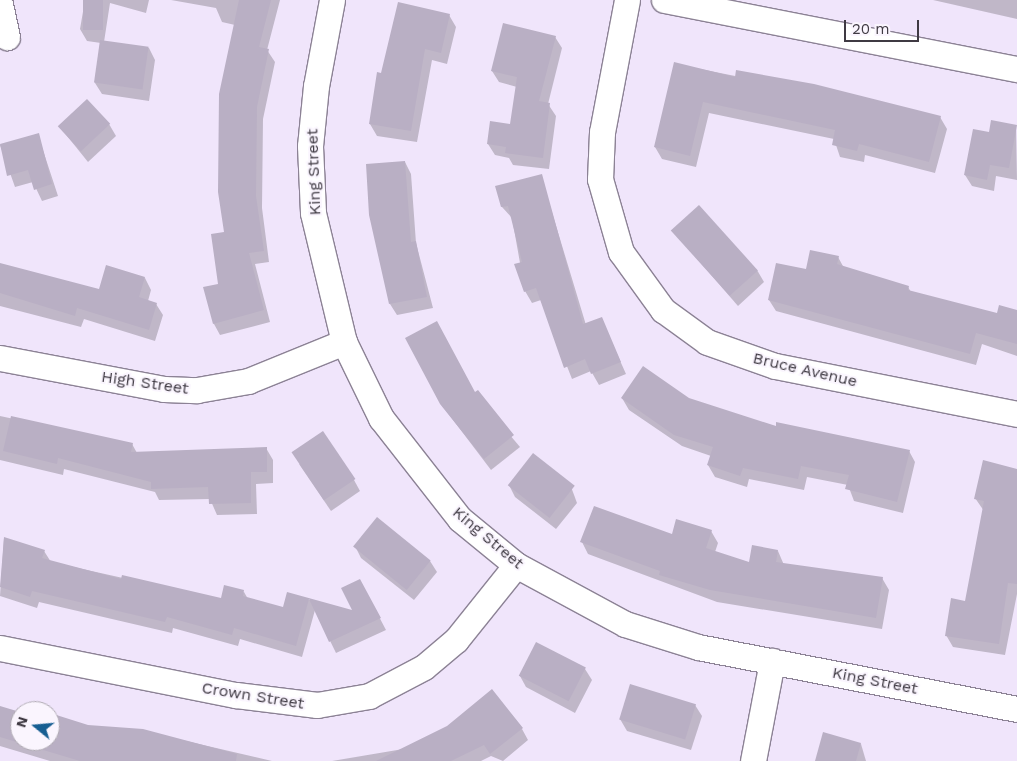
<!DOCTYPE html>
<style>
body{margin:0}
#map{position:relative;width:1017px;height:761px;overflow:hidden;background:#f0e5fb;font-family:"Work Sans",sans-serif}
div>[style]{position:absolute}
.shadow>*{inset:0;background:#0003}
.building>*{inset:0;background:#b9afc4;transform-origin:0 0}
.roads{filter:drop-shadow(1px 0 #8c8295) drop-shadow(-1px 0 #8c8295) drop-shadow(0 1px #8c8295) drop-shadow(0 -1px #8c8295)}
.street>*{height:25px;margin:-12.5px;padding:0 12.5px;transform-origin:12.5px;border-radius:12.5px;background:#fff}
span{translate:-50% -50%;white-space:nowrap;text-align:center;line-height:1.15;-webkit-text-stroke:4px #faf5fe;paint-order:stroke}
.street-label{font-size:16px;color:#3f3a43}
.north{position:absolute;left:10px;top:701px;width:50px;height:50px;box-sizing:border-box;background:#faf5fe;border:1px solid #afaab3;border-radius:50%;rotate:287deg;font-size:14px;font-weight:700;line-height:20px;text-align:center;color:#3f3a43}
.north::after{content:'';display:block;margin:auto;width:18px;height:22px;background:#165e92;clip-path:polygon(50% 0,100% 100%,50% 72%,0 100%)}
.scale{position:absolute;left:844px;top:20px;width:75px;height:22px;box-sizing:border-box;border:2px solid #3f3a43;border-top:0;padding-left:6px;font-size:15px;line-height:18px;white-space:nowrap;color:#3f3a43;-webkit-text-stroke:4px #faf5fe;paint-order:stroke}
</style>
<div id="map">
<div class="shadow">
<i style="clip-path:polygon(85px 0,149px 0,146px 13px,110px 3px,104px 42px,149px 48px,155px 60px,149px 101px,102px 94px,95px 83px,101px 43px,87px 41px,80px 29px)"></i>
<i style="clip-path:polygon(171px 0,280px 0,267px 50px,275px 62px,263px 119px,262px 208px,269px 262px,255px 264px,270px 322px,220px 335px,214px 324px,225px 233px,235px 25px,222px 22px,216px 8px)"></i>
<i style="clip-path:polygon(933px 0,1017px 0,1017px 19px)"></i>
<i style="clip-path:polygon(449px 15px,456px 27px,447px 64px,432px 60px,417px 142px,377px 136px,370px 124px,382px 74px)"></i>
<i style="clip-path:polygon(555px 37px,562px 48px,548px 104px,556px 116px,549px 169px,513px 165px,509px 158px,495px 155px,488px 144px,511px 125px,517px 87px,499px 82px,492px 71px)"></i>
<i style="clip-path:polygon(675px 64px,940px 117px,947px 129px,935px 173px,865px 155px,864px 162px,840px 157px,834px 139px,709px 113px,696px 167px,662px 159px,655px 147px)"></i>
<i style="clip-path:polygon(109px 124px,116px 136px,88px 162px,59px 126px)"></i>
<i style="clip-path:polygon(1016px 126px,1017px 180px,996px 176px,994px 191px,972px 186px,965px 175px,990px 133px)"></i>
<i style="clip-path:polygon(38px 135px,58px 196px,42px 201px,33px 182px,15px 187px,0 145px)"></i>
<i style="clip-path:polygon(405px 162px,411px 174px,416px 243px,433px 308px,397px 315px,390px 304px)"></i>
<i style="clip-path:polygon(541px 176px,586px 325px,601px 318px,626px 374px,599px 385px,591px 371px,572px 379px,541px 300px,532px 303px,525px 291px,512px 218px,502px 207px,497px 187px)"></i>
<i style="clip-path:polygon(673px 231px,757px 270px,764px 282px,738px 306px)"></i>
<i style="clip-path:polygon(838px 257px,844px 268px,908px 287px,911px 292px,998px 315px,1017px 310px,1017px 356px,982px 344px,976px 365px,776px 311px,769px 300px,807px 271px)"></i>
<i style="clip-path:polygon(0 265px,100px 290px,145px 278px,151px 290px,148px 301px,156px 304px,163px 315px,155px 341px,84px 319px,81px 327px,0 306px)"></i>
<i style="clip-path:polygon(475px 394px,520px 447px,491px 470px,441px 404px)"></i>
<i style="clip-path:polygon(622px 398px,689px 400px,776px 427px,909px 451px,915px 462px,903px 513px,854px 501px,848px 485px,807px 477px,804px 490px,749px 479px,747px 487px,715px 477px,708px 465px,711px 456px,682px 446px,629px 410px)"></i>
<i style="clip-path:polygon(0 416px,132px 444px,137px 453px,266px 448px,273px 460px,273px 483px,256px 484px,257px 514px,217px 515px,210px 499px,159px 500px,155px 492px,64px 469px,63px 475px,0 460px)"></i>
<i style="clip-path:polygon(299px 464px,354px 480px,360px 491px,331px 511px)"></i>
<i style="clip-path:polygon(1017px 470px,1017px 594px,1005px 655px,953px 647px,946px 635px,966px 602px,984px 511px,975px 498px)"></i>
<i style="clip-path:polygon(570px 484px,577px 503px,556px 529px,515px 497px,509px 485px)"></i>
<i style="clip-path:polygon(711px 531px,718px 543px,715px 552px,750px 563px,778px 551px,784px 565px,882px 578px,889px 590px,882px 629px,717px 602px,588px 554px,582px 542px)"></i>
<i style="clip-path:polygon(4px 538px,44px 551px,51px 562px,222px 600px,244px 592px,248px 599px,284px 609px,288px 594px,354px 612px,366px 592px,386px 630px,336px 653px,315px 610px,302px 657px,240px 639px,238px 646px,173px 628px,172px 633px,39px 602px,37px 608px,0 596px)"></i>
<i style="clip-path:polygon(355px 546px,430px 561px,437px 572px,414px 600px,361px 558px)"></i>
<i style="clip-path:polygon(585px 669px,592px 680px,575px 713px,526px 687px,520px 676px)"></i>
<i style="clip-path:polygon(695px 705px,702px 716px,691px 750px,627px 731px,620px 719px)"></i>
<i style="clip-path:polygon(24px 706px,39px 711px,22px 711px)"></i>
<i style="clip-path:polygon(0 707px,20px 713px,20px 741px,50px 741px,50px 714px,88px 726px,143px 731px,272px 761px,50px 761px,0 746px)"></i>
<i style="clip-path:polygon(522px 729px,528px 740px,503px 761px,491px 756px,481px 761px,332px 761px)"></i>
<i style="clip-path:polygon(861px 744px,866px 761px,817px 761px)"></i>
</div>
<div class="building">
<i style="left:83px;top:0;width:20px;height:30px"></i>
<i style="clip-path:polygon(239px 0,271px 0,259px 47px,269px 49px,257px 107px,256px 196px,264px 251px,249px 253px,264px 310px,213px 324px,203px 287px,218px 284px,211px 234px,224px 232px,218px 192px,219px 94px)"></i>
<i style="clip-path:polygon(398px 2px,450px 14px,441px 53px,425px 49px,411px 131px,369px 124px,377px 72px,381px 73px)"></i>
<i style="clip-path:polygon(503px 23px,556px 36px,539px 101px,550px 103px,543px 158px,505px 153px,506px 147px,487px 144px,490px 121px,510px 124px,517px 77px,491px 71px)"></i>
<i style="left:100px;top:40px;width:49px;height:43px;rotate:8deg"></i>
<i style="clip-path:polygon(674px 62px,735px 77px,736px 70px,814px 84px,941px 116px,929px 162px,859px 144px,857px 151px,832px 145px,835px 130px,703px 102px,690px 156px,654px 147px)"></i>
<i style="left:87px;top:99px;width:34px;height:40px;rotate:47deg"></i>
<i style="clip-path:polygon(991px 120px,1017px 125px,1009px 168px,990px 165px,987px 180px,964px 175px,973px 129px,989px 132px)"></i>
<i style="clip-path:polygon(39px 133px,52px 184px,34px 190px,28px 170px,7px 176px,0 144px)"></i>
<i style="clip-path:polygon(405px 161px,411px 242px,416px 241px,427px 297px,389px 304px,369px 215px,366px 164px)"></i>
<i style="clip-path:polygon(542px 174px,583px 324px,602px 317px,621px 362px,591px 374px,585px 359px,564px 368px,536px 288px,524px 292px,514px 264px,522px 262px,508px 206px,501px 207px,495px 186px)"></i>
<i style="left:699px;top:205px;width:88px;height:38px;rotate:48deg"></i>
<i style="clip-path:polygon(810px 250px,839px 256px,837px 264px,909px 286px,908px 290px,997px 313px,999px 305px,1017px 310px,1017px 344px,976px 333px,970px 354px,768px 300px,776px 263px,806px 269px)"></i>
<i style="clip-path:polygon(0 263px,99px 289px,106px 265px,145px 277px,139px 297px,157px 303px,149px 330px,77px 308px,75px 316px,0 293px)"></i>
<i style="clip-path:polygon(437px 321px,475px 392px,478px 390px,514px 435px,484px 459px,440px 404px,405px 338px)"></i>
<i style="clip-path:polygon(643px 366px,689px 398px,776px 426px,776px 422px,910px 450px,897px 502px,845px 489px,849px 475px,801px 466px,798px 479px,743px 468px,740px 476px,707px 465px,713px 447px,674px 435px,621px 398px)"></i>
<i style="clip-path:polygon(11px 416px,133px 443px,131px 452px,267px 447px,267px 472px,251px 472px,251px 503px,209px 504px,208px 487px,151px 489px,151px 482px,58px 458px,57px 464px,3px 451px)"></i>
<i style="left:323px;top:431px;width:58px;height:38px;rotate:56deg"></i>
<i style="left:533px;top:453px;width:53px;height:41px;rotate:38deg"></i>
<i style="clip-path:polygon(983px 460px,1017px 469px,1017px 584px,1008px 583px,999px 644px,945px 636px,951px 598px,965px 601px,984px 501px,974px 499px)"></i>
<i style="clip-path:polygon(594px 506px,672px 534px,676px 519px,712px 530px,706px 548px,749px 562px,752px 545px,778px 550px,776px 562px,883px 577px,876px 618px,710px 590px,659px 575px,660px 571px,580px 542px)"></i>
<i style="left:377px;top:517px;width:69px;height:38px;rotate:39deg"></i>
<i style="clip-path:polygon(4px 537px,45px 550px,42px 558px,121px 579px,122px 575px,221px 598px,224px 585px,244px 590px,243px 596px,283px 607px,287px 592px,352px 610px,341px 588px,360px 579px,381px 618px,329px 642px,309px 599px,296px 646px,234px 628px,232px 635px,167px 617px,165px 622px,32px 591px,30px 597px,0 587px)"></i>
<i style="left:536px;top:642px;width:56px;height:38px;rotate:27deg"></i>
<i style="left:630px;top:684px;width:69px;height:37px;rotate:17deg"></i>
<i style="clip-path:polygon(492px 689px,523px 728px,490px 754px,484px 745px,451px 761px,376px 761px,447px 726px)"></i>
<i style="clip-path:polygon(0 706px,20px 712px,20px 741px,50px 741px,50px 713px,88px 725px,143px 729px,237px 754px,236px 761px,80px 761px,0 737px)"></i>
<i style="clip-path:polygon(823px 732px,861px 743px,856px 761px,815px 761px)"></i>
</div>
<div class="roads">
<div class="street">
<i style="left:332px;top:0;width:87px;rotate:100.5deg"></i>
<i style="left:316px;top:86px;width:60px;rotate:95.7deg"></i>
<i style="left:310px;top:146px;width:67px;rotate:87.4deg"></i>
<i style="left:313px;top:213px;width:133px;rotate:76.5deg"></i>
<i style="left:344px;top:342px;width:85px;rotate:64deg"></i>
<i style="left:381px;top:418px;width:128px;rotate:52deg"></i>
<i style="left:460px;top:519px;width:72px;rotate:39.4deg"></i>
<i style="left:516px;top:565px;width:124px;rotate:28.4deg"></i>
<i style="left:625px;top:624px;width:77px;rotate:17.5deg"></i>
<i style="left:698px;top:647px;width:325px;rotate:11deg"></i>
<i style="left:627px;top:0;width:134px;rotate:100.7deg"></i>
<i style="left:602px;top:132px;width:47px;rotate:92.4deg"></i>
<i style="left:600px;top:179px;width:76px;rotate:74deg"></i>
<i style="left:621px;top:252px;width:72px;rotate:54.1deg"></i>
<i style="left:663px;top:310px;width:54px;rotate:36deg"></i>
<i style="left:707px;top:342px;width:72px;rotate:19.4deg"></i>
<i style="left:775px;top:366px;width:247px;rotate:11.2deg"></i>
<i style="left:664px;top:0;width:360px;rotate:11.1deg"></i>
<i style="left:0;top:4px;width:34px;rotate:78deg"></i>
<i style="left:0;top:358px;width:167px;rotate:10.7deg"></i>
<i style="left:164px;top:389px;width:33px;rotate:2deg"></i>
<i style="left:197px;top:390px;width:52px;rotate:-10deg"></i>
<i style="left:248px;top:381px;width:104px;rotate:-22.1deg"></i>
<i style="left:0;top:648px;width:241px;rotate:11.3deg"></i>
<i style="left:236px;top:695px;width:82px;rotate:7deg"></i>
<i style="left:317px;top:705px;width:53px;rotate:-9.8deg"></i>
<i style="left:369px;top:696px;width:62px;rotate:-27.8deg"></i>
<i style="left:424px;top:667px;width:42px;rotate:-40.2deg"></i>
<i style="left:456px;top:640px;width:96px;rotate:-51.3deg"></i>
<i style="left:753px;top:761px;width:102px;rotate:-79.2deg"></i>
</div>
</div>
<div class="street-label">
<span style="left:314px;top:172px;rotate:-92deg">King Street</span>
<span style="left:805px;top:370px;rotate:13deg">Bruce Avenue</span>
<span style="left:145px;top:383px;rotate:8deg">High Street</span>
<span style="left:488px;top:538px;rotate:40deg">King Street</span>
<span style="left:875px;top:681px;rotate:11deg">King Street</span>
<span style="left:253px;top:696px;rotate:9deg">Crown Street</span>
</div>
<div class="north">N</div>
<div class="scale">20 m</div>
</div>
